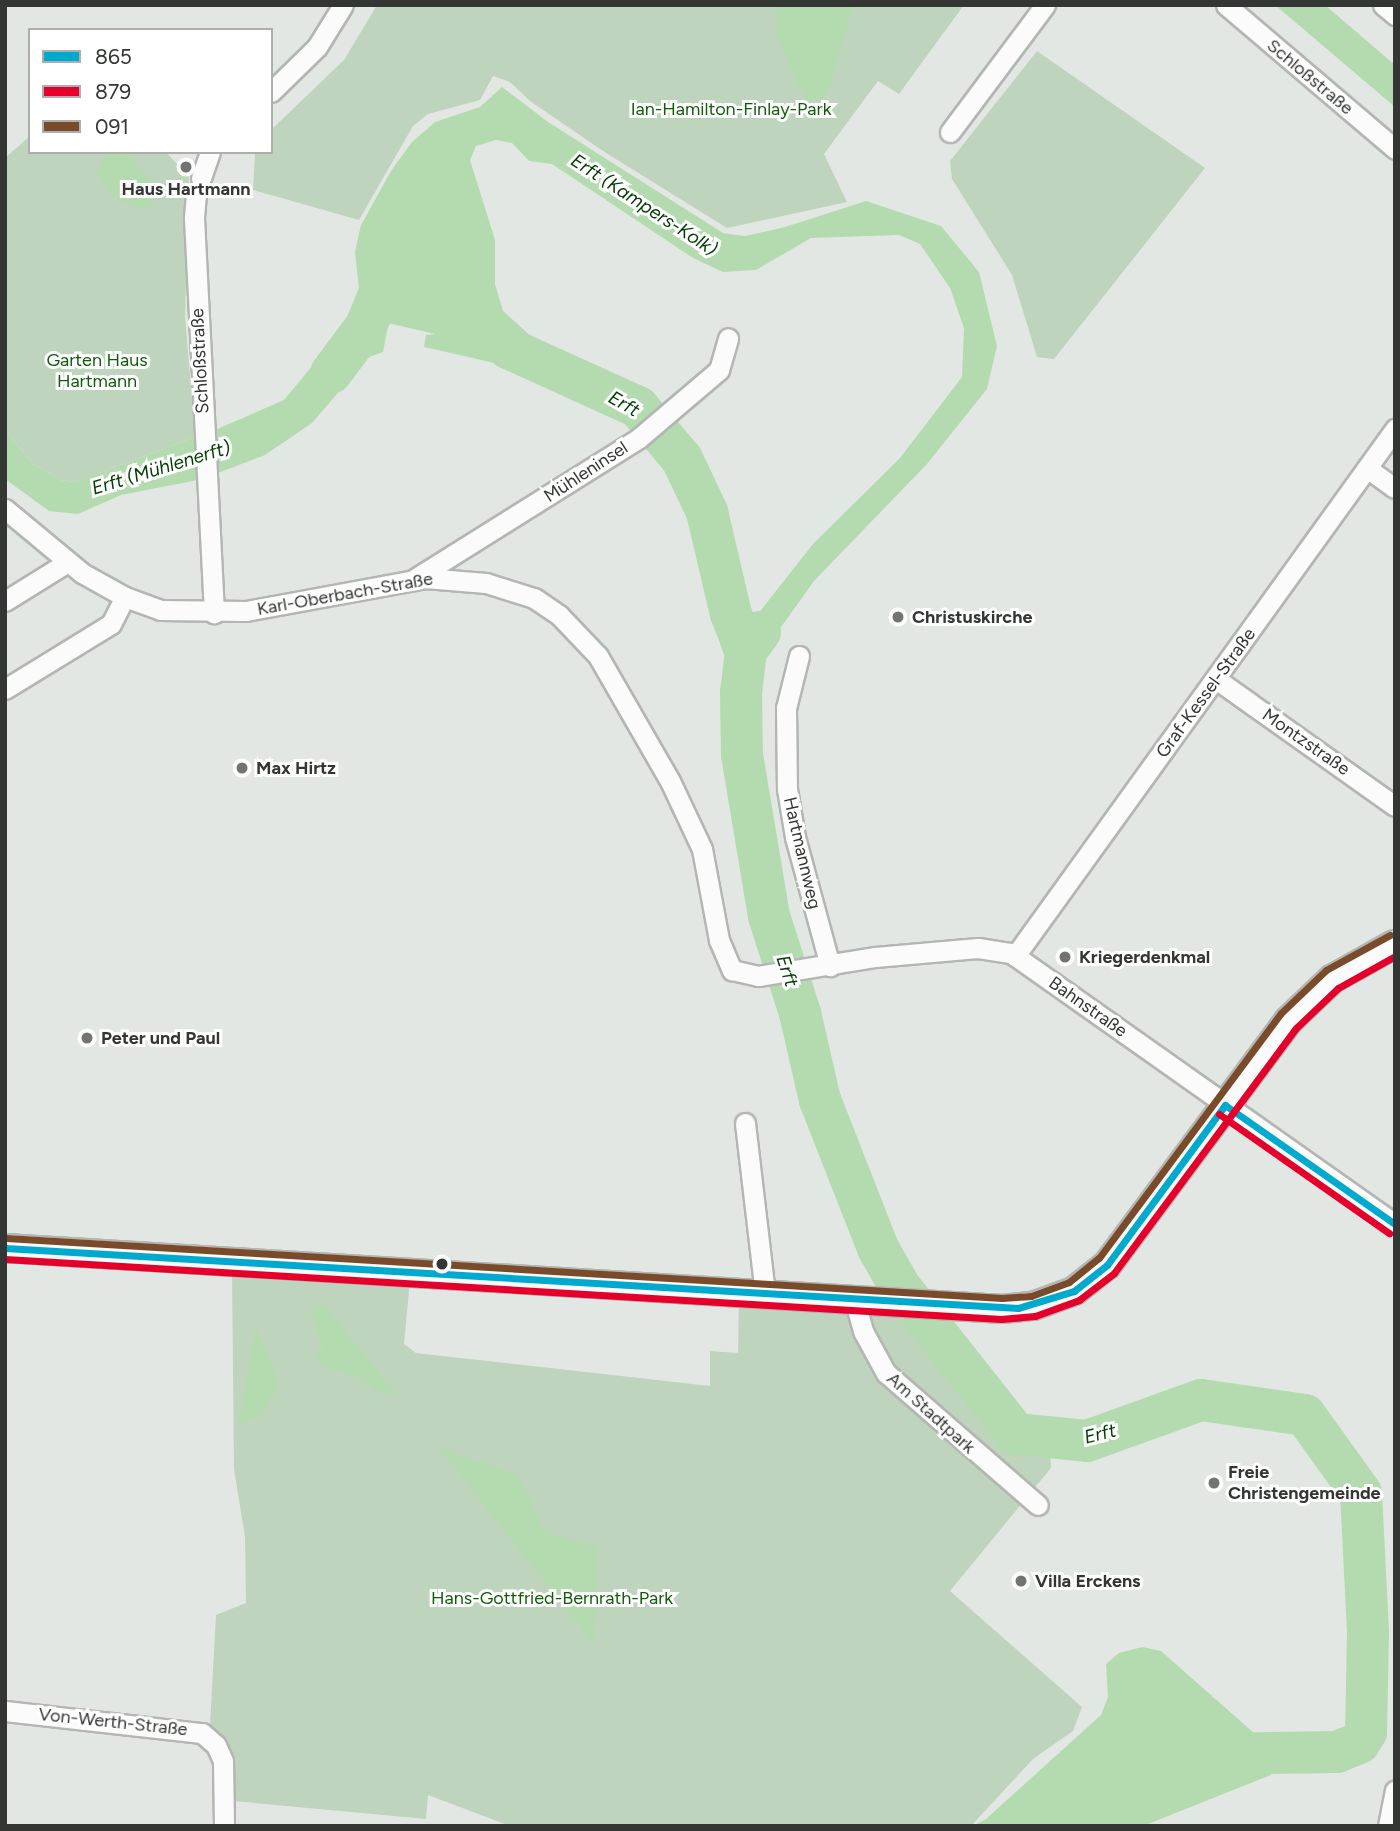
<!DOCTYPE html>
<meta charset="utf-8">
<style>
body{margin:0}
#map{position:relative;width:1400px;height:1831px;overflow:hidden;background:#e3e7e3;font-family:Figtree,sans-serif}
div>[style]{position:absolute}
.green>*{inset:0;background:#bfd4bc}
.water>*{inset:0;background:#b4dbaf}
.river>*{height:42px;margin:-21px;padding:0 21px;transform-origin:21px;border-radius:21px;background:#b4dbaf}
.roads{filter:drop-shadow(2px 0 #b3b6b2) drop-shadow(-2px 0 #b3b6b2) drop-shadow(0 2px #b3b6b2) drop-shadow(0 -2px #b3b6b2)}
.street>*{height:19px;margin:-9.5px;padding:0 9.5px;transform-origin:9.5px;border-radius:9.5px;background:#fbfbfb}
.secondary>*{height:26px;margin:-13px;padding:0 13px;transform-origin:13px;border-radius:13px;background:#fbfbfb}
.bus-1>*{height:7px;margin:-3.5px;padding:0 3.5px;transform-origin:3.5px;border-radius:3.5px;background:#00a9ce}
.bus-2>*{height:7px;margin:-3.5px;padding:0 3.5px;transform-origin:3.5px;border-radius:3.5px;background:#e4002b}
.bus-3>*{height:7px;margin:-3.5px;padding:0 3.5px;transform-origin:3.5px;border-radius:3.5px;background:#7a4b2a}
.dots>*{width:19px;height:19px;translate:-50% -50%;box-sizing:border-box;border:4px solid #fff;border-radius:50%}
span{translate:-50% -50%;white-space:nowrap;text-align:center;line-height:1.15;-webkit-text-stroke:6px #fff;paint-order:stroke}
.street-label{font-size:18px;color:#333633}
.park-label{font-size:18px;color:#115c09}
.poi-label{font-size:18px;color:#333633;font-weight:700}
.left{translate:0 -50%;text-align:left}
.water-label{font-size:19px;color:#023c00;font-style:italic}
.frame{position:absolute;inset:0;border:7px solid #333633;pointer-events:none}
.legend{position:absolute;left:28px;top:28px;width:245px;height:126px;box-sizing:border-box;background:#fff;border:2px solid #adafad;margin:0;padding:9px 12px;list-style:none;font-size:21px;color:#333633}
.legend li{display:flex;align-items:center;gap:14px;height:35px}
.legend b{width:35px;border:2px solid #adafad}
</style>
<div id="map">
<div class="green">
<i style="clip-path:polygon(377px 5px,964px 5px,899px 94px,878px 81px,824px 154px,847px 202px,727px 228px,606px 153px,530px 101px,510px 82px,493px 76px,480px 100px,428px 114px,413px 126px,359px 220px,253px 190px,255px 152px,271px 152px,271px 130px,344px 60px)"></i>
<i style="clip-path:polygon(1037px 51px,1205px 168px,1054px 359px,1037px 357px,1012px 275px,952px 179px,950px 161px)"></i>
<i style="clip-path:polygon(30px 136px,30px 152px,166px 152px,189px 177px,185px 316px,195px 437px,76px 482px,60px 480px,33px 464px,5px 430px,5px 158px)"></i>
<i style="clip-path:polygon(232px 1271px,410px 1280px,404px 1344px,416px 1353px,710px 1386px,710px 1351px,738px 1353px,739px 1300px,920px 1310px,1014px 1434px,1049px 1437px,1051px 1468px,950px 1591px,1082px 1707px,1073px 1731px,1033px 1759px,971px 1826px,510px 1826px,428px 1795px,426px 1819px,223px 1800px,209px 1743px,216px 1615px,246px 1603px,245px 1537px,234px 1469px)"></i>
</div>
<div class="water">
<i style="clip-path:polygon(853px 5px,829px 90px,823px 98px,805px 99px,776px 35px,776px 7px)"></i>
<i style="clip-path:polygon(1275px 5px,1325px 5px,1395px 65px,1395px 107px)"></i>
<i style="clip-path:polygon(502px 87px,548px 122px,723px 233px,745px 236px,785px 227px,866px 201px,941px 226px,979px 272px,997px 346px,987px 389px,927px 464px,814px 581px,766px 648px,758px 683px,735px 685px,720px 644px,750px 624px,813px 544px,900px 458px,962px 377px,964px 328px,950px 288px,920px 244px,899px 235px,811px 238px,756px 270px,723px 272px,693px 258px,552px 164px,529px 161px,512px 143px,496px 140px,476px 146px,470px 160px,495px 240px,495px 284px,503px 311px,543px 347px,541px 359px,526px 370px,424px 347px,426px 335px,435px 334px,349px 314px,359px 289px,355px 252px,361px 225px,391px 171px,412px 142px,435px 122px,480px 107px)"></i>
<i style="clip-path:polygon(126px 152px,150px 178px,152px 204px,142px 209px,115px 200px,96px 170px,108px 152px)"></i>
<i style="clip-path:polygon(348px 323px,387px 331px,383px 352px,369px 357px,312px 423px,265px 455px,218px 473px,215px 430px,284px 400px)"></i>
<i style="clip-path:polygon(5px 430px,33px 464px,60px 480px,76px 482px,195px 437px,198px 480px,121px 495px,78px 514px,49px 511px,5px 479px)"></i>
<i style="clip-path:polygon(324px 1305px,397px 1394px,378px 1393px,354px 1376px,320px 1364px,315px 1353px,323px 1348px,311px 1314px)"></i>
<i style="clip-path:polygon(256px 1325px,279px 1386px,263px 1414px,239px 1423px)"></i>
<i style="clip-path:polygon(439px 1448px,519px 1476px,546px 1534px,597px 1546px,595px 1646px)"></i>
<i style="clip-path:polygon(1142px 1647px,1161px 1651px,1263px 1741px,1271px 1775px,1143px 1826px,973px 1826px,986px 1819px,1101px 1715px,1108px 1697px,1106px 1664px,1119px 1653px)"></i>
</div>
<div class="river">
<i style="left:490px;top:331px;width:25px;rotate:43deg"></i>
<i style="left:508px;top:348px;width:143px;rotate:24.4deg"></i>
<i style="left:638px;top:407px;width:68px;rotate:49.8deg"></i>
<i style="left:682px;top:459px;width:59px;rotate:64.7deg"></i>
<i style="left:707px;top:512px;width:105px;rotate:76.8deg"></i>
<i style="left:731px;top:614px;width:40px;rotate:68deg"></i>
<i style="left:331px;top:373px;width:59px;rotate:-53.3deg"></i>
<i style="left:366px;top:326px;width:66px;rotate:-67.7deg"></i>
<i style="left:760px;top:632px;width:24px;rotate:126deg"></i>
<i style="left:746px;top:651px;width:42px;rotate:96.8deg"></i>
<i style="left:741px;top:693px;width:62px;rotate:89.1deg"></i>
<i style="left:742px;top:755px;width:163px;rotate:80.5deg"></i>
<i style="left:769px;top:916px;width:102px;rotate:72.3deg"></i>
<i style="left:800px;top:1013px;width:89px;rotate:77.1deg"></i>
<i style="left:820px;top:1100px;width:159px;rotate:68.6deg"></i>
<i style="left:878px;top:1248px;width:45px;rotate:60.6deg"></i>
<i style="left:900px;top:1287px;width:187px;rotate:51.7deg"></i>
<i style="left:1016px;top:1434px;width:71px;rotate:5.6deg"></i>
<i style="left:1087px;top:1441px;width:121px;rotate:-19.8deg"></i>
<i style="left:1201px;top:1400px;width:105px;rotate:8.2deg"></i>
<i style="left:1305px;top:1415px;width:96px;rotate:54.3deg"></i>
<i style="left:1361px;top:1493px;width:138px;rotate:87.1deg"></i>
<i style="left:1368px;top:1631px;width:101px;rotate:91.1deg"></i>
<i style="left:1366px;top:1732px;width:13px;rotate:122deg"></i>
<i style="left:1359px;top:1743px;width:24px;rotate:158deg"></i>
<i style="left:1337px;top:1752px;width:128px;rotate:179.1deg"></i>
</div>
<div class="roads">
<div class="street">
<i style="left:1226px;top:5px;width:222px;rotate:40.4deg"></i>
<i style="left:1383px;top:5px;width:16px;rotate:40deg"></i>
<i style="left:271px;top:92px;width:64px;rotate:-44.4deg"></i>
<i style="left:317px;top:47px;width:49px;rotate:-58.2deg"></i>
<i style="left:950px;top:132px;width:159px;rotate:-53.2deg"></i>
<i style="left:201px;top:178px;width:28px;rotate:-71deg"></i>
<i style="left:196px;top:194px;width:24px;rotate:95deg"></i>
<i style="left:194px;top:218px;width:396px;rotate:87.1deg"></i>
<i style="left:1367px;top:468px;width:34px;rotate:36deg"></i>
<i style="left:5px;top:509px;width:100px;rotate:39.7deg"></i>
<i style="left:82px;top:573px;width:49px;rotate:29.2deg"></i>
<i style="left:125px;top:597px;width:37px;rotate:20deg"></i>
<i style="left:160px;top:610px;width:86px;rotate:0.7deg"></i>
<i style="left:246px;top:611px;width:182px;rotate:-10.4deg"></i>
<i style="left:425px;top:578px;width:61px;rotate:4.7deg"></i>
<i style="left:486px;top:583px;width:50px;rotate:17.4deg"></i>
<i style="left:534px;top:598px;width:30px;rotate:34deg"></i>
<i style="left:559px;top:615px;width:57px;rotate:46.4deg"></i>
<i style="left:598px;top:656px;width:144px;rotate:60.1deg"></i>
<i style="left:670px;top:781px;width:75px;rotate:64.8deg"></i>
<i style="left:702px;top:849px;width:93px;rotate:79.4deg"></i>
<i style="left:719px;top:940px;width:33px;rotate:67deg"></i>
<i style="left:732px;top:970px;width:27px;rotate:13deg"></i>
<i style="left:758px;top:976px;width:119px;rotate:-9.2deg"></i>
<i style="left:875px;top:957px;width:103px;rotate:-5deg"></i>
<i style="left:978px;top:948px;width:33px;rotate:9deg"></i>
<i style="left:1011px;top:953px;width:470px;rotate:35.2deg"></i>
<i style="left:416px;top:578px;width:263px;rotate:-32.1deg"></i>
<i style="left:639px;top:438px;width:105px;rotate:-40.4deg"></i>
<i style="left:719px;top:370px;width:33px;rotate:-74deg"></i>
<i style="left:5px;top:601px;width:72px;rotate:-31.9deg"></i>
<i style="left:799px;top:656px;width:54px;rotate:104deg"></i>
<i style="left:786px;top:708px;width:81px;rotate:89.3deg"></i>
<i style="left:787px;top:789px;width:49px;rotate:80.5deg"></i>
<i style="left:795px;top:837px;width:134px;rotate:74.8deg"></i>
<i style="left:1216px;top:679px;width:219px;rotate:35.4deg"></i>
<i style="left:5px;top:689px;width:124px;rotate:-31.5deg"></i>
<i style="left:111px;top:624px;width:30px;rotate:-63deg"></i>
<i style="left:1015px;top:956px;width:650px;rotate:-54.21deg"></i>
<i style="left:745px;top:1123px;width:171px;rotate:83.3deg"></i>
<i style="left:854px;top:1299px;width:35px;rotate:74deg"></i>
<i style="left:864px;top:1333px;width:46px;rotate:61.2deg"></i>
<i style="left:886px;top:1373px;width:201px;rotate:41deg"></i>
<i style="left:5px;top:1711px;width:198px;rotate:6.4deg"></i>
<i style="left:202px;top:1733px;width:18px;rotate:41deg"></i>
<i style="left:216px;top:1745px;width:17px;rotate:66deg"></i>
<i style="left:223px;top:1761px;width:65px;rotate:89.1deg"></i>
<i style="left:1388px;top:1826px;width:36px;rotate:-79deg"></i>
</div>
<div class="secondary">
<i style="left:5px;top:1248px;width:999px;rotate:3.5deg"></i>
<i style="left:1002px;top:1309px;width:31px;rotate:-6deg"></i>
<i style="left:1033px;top:1306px;width:44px;rotate:-20.1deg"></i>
<i style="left:1074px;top:1291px;width:42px;rotate:-38.2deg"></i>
<i style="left:1107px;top:1265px;width:304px;rotate:-53.4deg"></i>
<i style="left:1288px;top:1021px;width:61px;rotate:-43.7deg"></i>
<i style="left:1332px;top:979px;width:72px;rotate:-29.1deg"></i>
</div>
</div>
<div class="bus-1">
<i style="left:1225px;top:1105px;width:208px;rotate:35deg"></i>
<i style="left:5px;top:1248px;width:1015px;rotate:3.39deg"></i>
<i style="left:1018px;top:1308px;width:59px;rotate:-16.9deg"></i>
<i style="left:1074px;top:1291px;width:42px;rotate:-38.2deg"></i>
<i style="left:1107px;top:1265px;width:199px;rotate:-53.6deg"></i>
</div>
<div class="bus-2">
<i style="left:1219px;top:1114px;width:208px;rotate:35deg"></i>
<i style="left:5px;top:1259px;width:998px;rotate:3.45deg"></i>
<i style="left:1001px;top:1319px;width:34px;rotate:-5deg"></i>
<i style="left:1035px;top:1316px;width:47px;rotate:-20deg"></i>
<i style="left:1079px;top:1300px;width:44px;rotate:-37.6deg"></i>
<i style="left:1114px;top:1273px;width:305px;rotate:-53.4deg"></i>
<i style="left:1296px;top:1028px;width:58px;rotate:-43.6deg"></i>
<i style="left:1338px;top:988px;width:65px;rotate:-29.3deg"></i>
</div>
<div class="bus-3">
<i style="left:6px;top:1238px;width:998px;rotate:3.45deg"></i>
<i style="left:1002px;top:1298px;width:29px;rotate:-4deg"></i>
<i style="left:1031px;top:1296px;width:40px;rotate:-20.2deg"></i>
<i style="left:1069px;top:1282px;width:38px;rotate:-39deg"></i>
<i style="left:1099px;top:1258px;width:305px;rotate:-53.4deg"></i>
<i style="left:1281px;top:1013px;width:62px;rotate:-43.7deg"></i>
<i style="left:1326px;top:970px;width:73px;rotate:-28.7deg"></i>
</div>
<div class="dots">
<i style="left:186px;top:167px;background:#717471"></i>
<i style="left:898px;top:617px;background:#717471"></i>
<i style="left:242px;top:768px;background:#717471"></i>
<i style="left:1065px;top:957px;background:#717471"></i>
<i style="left:87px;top:1038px;background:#717471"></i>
<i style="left:442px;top:1264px;background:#333633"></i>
<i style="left:1214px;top:1483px;background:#717471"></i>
<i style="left:1021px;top:1581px;background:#717471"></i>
</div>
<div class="street-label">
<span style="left:1310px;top:77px;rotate:40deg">Schloßstraße</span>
<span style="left:200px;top:361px;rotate:-93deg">Schloßstraße</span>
<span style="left:586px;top:472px;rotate:-33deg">Mühleninsel</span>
<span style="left:345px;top:594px;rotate:-10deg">Karl-Oberbach-Straße</span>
<span style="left:1206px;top:693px;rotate:-54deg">Graf-Kessel-Straße</span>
<span style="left:1306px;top:742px;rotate:35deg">Montzstraße</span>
<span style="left:802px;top:853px;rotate:77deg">Hartmannweg</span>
<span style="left:1088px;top:1007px;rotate:35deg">Bahnstraße</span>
<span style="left:931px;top:1413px;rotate:42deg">Am Stadtpark</span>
<span style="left:113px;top:1722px;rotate:6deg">Von-Werth-Straße</span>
</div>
<div class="park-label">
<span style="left:731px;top:109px">Ian-Hamilton-Finlay-Park</span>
<span style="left:97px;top:371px">Garten Haus<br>Hartmann</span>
<span style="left:552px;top:1598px">Hans-Gottfried-Bernrath-Park</span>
</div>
<div class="poi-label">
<span style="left:186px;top:189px">Haus Hartmann</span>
<span class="left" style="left:912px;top:617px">Christuskirche</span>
<span class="left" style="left:256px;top:768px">Max Hirtz</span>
<span class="left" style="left:1079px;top:957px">Kriegerdenkmal</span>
<span class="left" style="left:101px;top:1038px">Peter und Paul</span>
<span class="left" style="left:1228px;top:1483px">Freie<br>Christengemeinde</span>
<span class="left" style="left:1035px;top:1581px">Villa Erckens</span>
</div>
<div class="water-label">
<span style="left:644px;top:205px;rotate:33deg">Erft (Kampers-Kolk)</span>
<span style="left:624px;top:404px;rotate:30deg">Erft</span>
<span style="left:161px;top:468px;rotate:-17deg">Erft (Mühlenerft)</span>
<span style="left:787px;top:971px;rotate:72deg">Erft</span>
<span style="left:1100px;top:1434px;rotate:-14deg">Erft</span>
</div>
<div class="frame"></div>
<ul class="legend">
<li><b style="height:9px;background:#00a9ce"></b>865</li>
<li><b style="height:9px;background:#e4002b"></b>879</li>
<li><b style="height:9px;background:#7a4b2a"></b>091</li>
</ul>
</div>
